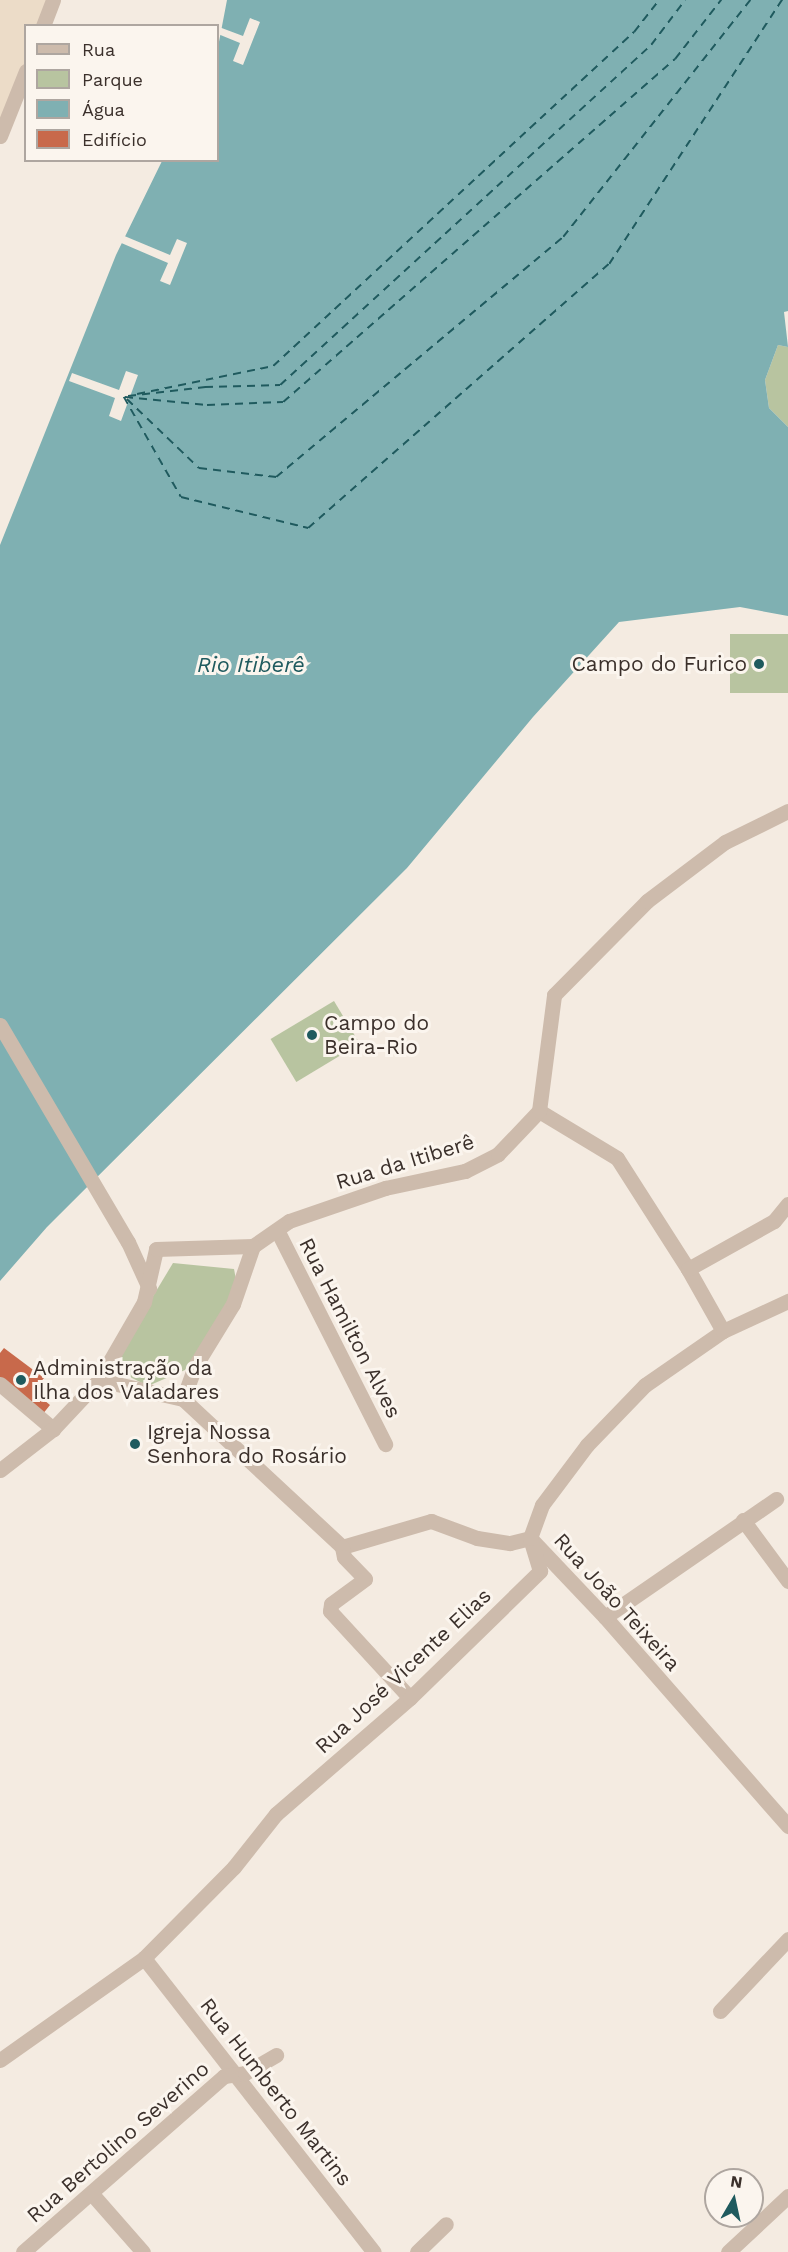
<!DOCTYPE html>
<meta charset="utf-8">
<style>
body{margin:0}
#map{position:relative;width:788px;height:2252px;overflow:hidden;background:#f4ebe1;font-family:"Work Sans",sans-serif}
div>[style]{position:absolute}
.green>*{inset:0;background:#b8c4a0;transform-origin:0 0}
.plaza>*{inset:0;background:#ecdcc8}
.water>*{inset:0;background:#7fb0b2}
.pier>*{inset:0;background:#f4ebe1}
.ferry>*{height:1.5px;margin-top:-0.75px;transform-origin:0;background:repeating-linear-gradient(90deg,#1f5a5e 0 8px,transparent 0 14px)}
.building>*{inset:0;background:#c8694b}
.minor>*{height:15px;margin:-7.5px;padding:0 7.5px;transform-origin:7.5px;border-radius:7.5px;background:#cdbbac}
.dots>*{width:16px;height:16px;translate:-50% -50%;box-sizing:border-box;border:3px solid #fbf5ee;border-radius:50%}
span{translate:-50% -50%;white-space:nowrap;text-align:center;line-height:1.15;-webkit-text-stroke:6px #fbf5ee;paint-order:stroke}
.poi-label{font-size:21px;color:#3b302b}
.right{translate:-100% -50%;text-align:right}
.left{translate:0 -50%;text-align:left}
.street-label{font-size:21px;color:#3b302b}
.water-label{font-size:22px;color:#1f5a5e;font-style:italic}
.legend{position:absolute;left:24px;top:24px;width:195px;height:138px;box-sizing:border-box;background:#fbf5ee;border:2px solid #aea6a0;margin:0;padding:8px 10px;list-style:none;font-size:18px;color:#3b302b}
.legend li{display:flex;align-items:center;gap:12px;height:30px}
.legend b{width:30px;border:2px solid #aea6a0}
.north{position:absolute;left:704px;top:2168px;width:60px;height:60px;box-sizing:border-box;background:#fbf5ee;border:2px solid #aea6a0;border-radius:50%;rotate:9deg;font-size:16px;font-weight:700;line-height:24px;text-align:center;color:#3b302b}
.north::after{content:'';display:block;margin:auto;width:21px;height:27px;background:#1f5a5e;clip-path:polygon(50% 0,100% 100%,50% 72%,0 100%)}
</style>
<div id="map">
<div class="green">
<i style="clip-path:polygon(778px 345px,788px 347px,788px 427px,769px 408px,765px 380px)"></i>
<i style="left:788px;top:634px;width:59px;height:58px;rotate:90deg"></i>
<i style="left:334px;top:1001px;width:50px;height:74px;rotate:59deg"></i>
<i style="clip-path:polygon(173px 1263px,234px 1269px,237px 1285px,220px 1324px,185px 1370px,148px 1386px,116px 1370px,126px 1341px)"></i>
</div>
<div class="plaza">
<i style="clip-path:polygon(0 0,53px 0,43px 25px,26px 26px,25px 71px,0 136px)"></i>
</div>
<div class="water">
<i style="clip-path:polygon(227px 0,788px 0,788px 311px,784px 312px,788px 347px,778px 345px,765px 380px,769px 408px,788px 427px,788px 616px,740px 607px,619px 622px,533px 717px,407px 868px,47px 1227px,0 1281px,0 545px,116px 255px,162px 161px,218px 160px,218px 47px)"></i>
</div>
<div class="pier">
<i style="clip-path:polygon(250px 18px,260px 22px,243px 65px,233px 61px,240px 43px,218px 34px,219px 27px,243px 36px)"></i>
<i style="clip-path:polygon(122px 235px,170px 255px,177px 239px,187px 243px,170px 285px,160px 281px,168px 263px,119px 242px)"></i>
<i style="clip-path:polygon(126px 371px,138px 375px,121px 421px,109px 416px,115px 398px,69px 381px,72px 373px,119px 390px)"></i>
</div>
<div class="ferry">
<i style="left:137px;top:394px;width:139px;rotate:-11.6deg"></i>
<i style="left:273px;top:366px;width:492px;rotate:-42.8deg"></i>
<i style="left:634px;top:32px;width:41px;rotate:-52deg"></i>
<i style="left:128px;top:396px;width:78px;rotate:-6.7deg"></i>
<i style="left:205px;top:387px;width:75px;rotate:-1.5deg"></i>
<i style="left:280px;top:385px;width:503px;rotate:-42.5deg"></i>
<i style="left:651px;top:45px;width:56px;rotate:-52.9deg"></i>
<i style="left:124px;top:397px;width:115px;rotate:60.3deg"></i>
<i style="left:181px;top:497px;width:131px;rotate:13.7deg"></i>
<i style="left:308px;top:528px;width:400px;rotate:-41.3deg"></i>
<i style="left:609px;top:264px;width:316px;rotate:-56.8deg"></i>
<i style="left:125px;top:397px;width:82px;rotate:5.6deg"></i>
<i style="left:207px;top:405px;width:76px;rotate:-2.3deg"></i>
<i style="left:283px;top:402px;width:521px;rotate:-41.19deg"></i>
<i style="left:675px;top:59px;width:75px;rotate:-52.1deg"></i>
<i style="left:127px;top:399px;width:100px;rotate:43.8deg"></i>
<i style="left:199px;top:468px;width:78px;rotate:6.7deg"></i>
<i style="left:276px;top:477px;width:374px;rotate:-39.9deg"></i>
<i style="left:563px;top:237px;width:302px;rotate:-51.7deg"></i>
</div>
<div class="building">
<i style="clip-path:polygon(4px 1348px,44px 1378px,33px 1391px,50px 1405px,42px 1415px,0 1382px,0 1353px)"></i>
</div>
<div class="minor">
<i style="left:43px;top:26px;width:28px;rotate:-69deg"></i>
<i style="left:0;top:136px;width:70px;rotate:-68.2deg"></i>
<i style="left:0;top:1025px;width:252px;rotate:59.5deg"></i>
<i style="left:128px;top:1242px;width:51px;rotate:65.5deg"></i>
<i style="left:539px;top:1111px;width:91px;rotate:31.1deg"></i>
<i style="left:617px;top:1158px;width:132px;rotate:57.4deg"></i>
<i style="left:688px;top:1269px;width:71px;rotate:60.6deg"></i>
<i style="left:277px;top:1230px;width:240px;rotate:63.2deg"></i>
<i style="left:253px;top:1246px;width:44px;rotate:-34.8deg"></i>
<i style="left:289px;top:1221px;width:102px;rotate:-19deg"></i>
<i style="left:385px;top:1188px;width:82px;rotate:-12deg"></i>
<i style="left:465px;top:1171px;width:37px;rotate:-27deg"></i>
<i style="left:498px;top:1154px;width:59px;rotate:-46.4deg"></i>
<i style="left:539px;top:1111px;width:117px;rotate:-82.6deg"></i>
<i style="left:554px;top:995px;width:132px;rotate:-45.3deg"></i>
<i style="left:647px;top:901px;width:98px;rotate:-37.1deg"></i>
<i style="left:725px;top:842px;width:70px;rotate:-26.2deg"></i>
<i style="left:688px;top:1269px;width:98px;rotate:-29.2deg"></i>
<i style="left:774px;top:1221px;width:22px;rotate:-51deg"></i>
<i style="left:99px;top:1380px;width:86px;rotate:12.7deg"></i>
<i style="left:183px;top:1399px;width:217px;rotate:42.9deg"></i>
<i style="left:342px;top:1547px;width:93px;rotate:-16.3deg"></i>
<i style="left:431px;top:1521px;width:49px;rotate:20.3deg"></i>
<i style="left:477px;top:1538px;width:33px;rotate:9deg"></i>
<i style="left:510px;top:1543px;width:21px;rotate:-14deg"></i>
<i style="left:530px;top:1538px;width:109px;rotate:46.5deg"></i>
<i style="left:605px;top:1617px;width:278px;rotate:48.8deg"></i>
<i style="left:0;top:1384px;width:70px;rotate:40.3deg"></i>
<i style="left:183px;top:1399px;width:35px;rotate:-70deg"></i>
<i style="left:195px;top:1366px;width:73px;rotate:-58.5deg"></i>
<i style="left:233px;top:1304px;width:61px;rotate:-71deg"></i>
<i style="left:0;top:1470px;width:67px;rotate:-37.7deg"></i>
<i style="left:53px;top:1429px;width:67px;rotate:-46.8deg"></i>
<i style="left:99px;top:1380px;width:90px;rotate:-60deg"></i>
<i style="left:144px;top:1302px;width:54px;rotate:-77.2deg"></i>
<i style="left:156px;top:1249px;width:97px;rotate:-1.8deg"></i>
<i style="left:743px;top:1520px;width:76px;rotate:53.6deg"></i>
<i style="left:342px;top:1547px;width:10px;rotate:79deg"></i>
<i style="left:344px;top:1557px;width:30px;rotate:46deg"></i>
<i style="left:365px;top:1579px;width:42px;rotate:143.7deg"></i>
<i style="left:331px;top:1604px;width:7px;rotate:98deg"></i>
<i style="left:330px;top:1611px;width:118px;rotate:47.4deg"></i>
<i style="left:605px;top:1617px;width:208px;rotate:-34.6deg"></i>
<i style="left:144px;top:1958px;width:373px;rotate:52deg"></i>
<i style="left:720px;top:2011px;width:99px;rotate:-46.6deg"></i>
<i style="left:0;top:2060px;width:176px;rotate:-35.3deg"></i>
<i style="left:144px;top:1958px;width:128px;rotate:-45.3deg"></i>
<i style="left:234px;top:1867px;width:68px;rotate:-51.6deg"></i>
<i style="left:276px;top:1814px;width:177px;rotate:-40.9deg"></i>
<i style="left:410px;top:1698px;width:182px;rotate:-44.3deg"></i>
<i style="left:540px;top:1571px;width:34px;rotate:-107deg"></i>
<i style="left:530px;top:1538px;width:35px;rotate:-70deg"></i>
<i style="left:542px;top:1505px;width:75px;rotate:-53.1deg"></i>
<i style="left:587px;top:1445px;width:83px;rotate:-46deg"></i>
<i style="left:645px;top:1385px;width:95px;rotate:-34.7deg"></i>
<i style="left:723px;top:1331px;width:72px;rotate:-24.8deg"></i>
<i style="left:92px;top:2194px;width:77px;rotate:48.7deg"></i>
<i style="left:23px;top:2252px;width:267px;rotate:-41.2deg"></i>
<i style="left:224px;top:2076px;width:21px;rotate:-8deg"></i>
<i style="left:245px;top:2073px;width:36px;rotate:-30deg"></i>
<i style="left:417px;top:2252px;width:40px;rotate:-44deg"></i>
<i style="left:728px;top:2252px;width:82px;rotate:-43deg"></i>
</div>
<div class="dots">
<i style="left:759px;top:664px;background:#1f5a5e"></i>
<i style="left:312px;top:1035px;background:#1f5a5e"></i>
<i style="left:21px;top:1380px;background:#1f5a5e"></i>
<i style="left:135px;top:1444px;background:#1f5a5e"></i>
</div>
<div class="poi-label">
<span class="right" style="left:747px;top:664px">Campo do Furico</span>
<span class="left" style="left:324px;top:1035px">Campo do<br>Beira-Rio</span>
<span class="left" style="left:33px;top:1380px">Administração da<br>Ilha dos Valadares</span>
<span class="left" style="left:147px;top:1444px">Igreja Nossa<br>Senhora do Rosário</span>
</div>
<div class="street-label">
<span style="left:405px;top:1162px;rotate:-17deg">Rua da Itiberê</span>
<span style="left:350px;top:1328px;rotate:63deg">Rua Hamilton Alves</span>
<span style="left:617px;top:1602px;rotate:48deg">Rua João Teixeira</span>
<span style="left:403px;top:1671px;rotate:-43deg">Rua José Vicente Elias</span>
<span style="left:276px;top:2092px;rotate:52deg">Rua Humberto Martins</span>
<span style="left:118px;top:2142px;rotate:-41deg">Rua Bertolino Severino</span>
</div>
<div class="water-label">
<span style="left:251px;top:665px">Rio Itiberê</span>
</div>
<ul class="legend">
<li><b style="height:8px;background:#cdbbac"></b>Rua</li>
<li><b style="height:16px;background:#b8c4a0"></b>Parque</li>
<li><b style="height:16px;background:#7fb0b2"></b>Água</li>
<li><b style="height:16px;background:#c8694b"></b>Edifício</li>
</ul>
<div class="north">N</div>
</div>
